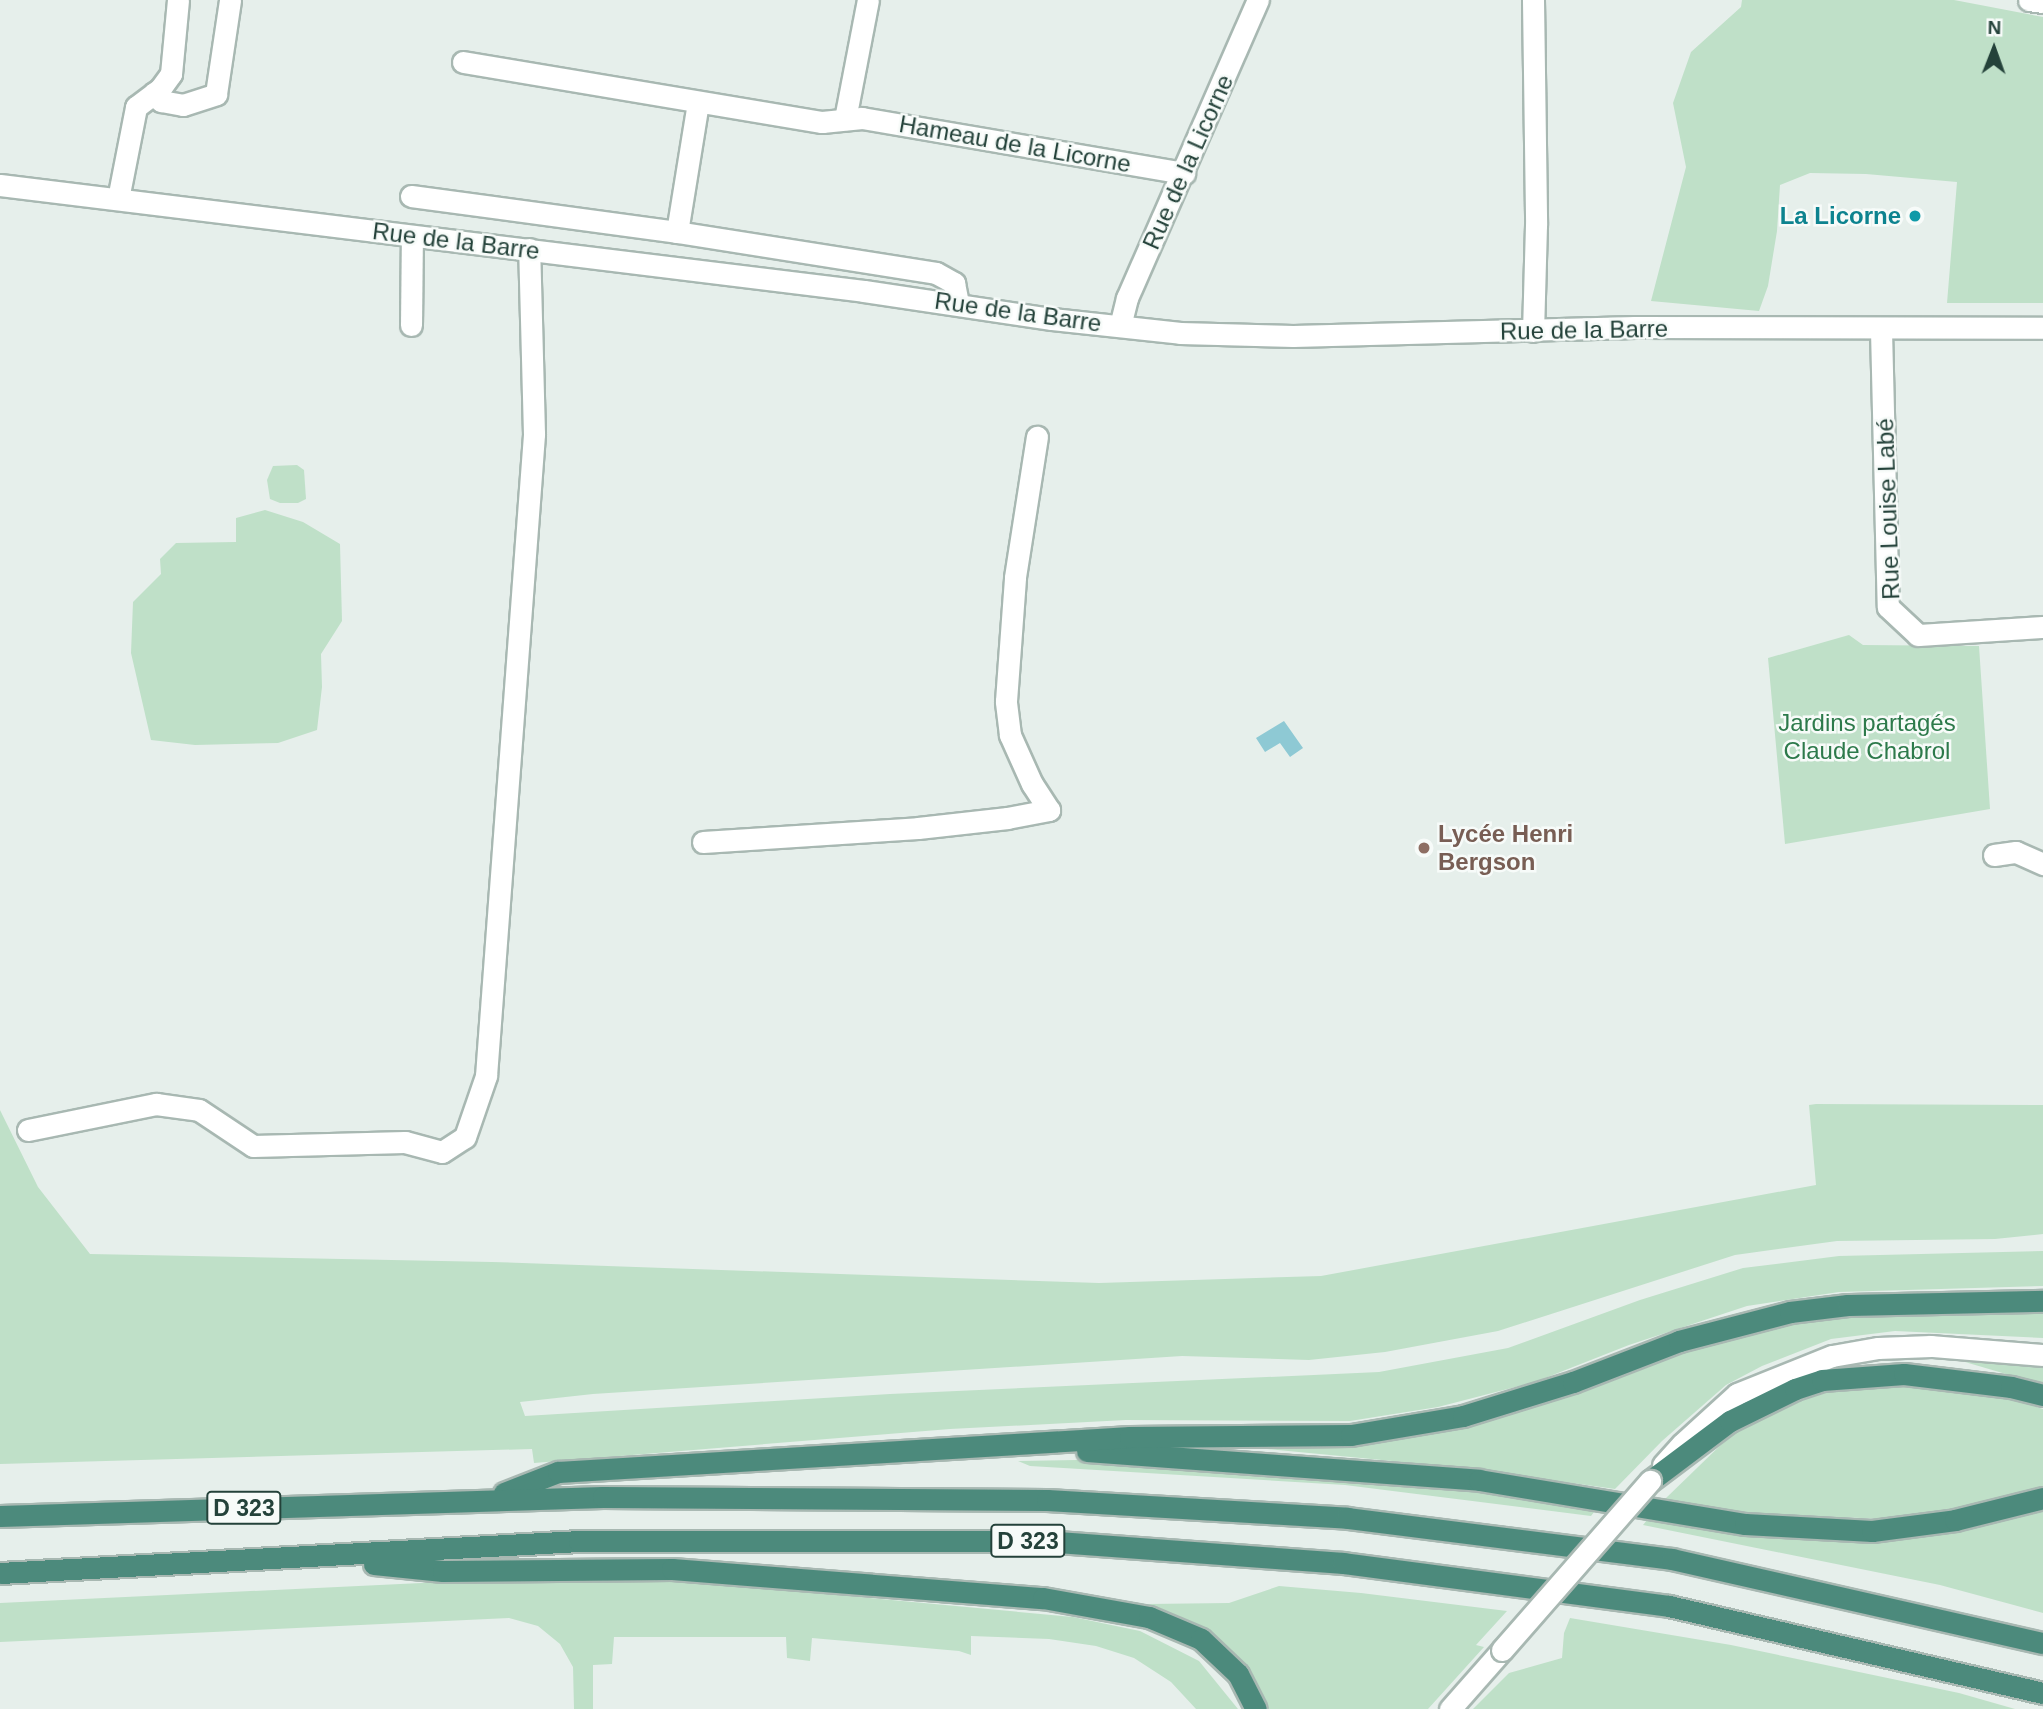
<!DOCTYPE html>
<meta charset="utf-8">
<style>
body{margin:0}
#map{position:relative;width:2043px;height:1709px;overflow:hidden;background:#e6efeb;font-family:Helvetica,sans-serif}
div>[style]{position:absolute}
.green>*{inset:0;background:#bfe0c8}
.water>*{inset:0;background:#8ec9d4}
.roads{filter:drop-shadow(2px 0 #a8b8b2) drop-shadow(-2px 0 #a8b8b2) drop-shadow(0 2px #a8b8b2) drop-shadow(0 -2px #a8b8b2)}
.minor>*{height:21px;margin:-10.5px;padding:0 10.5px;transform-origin:10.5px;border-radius:10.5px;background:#fff}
.tertiary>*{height:21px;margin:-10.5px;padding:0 10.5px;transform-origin:10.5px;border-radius:10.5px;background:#fff}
.trunk>*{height:21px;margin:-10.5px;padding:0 10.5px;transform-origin:10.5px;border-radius:10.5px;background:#4c8a7c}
.bridges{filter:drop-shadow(2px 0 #a8b8b2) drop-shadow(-2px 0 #a8b8b2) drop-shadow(0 2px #a8b8b2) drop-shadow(0 -2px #a8b8b2)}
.tertiary-bridge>*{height:21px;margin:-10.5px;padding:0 10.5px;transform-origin:10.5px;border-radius:10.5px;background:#fff}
.dots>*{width:19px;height:19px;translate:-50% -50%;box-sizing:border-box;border:4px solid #f7fbf9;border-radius:50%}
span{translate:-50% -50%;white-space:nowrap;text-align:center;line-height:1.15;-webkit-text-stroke:5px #f7fbf9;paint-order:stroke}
.shield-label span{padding:2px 5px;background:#f7fbf9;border:2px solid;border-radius:5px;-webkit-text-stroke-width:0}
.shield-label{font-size:23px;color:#24423a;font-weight:700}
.street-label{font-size:24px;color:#24423a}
.culture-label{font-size:24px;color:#0d838f;font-weight:700}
.right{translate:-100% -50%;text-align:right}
.park-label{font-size:24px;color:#2d7a4b}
.education-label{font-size:24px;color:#785e54;font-weight:700}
.left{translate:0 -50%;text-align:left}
.north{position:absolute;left:1959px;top:14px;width:70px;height:70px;-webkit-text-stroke:5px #f7fbf9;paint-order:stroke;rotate:1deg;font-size:19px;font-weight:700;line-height:28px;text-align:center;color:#24423a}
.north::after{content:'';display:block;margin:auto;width:24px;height:32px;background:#24423a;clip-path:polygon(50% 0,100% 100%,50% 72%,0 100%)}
</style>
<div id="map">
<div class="green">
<i style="clip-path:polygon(1742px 0,1954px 0,2043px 17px,2043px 303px,1947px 303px,1957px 182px,1866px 174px,1810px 173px,1780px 185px,1777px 231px,1768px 286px,1759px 311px,1651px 301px,1686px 167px,1673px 103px,1691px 52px,1741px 7px)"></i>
<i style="clip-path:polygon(297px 465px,304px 470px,306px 499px,298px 503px,280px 503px,270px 499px,267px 480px,273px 466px)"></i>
<i style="clip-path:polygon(265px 510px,303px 522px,340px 544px,342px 621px,321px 654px,322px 687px,317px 730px,278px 743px,195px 745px,151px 740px,131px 653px,133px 602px,161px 574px,160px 559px,176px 543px,236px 542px,236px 518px)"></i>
<i style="clip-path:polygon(1849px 635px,1863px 645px,1979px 646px,1990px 809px,1785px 844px,1768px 658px)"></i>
<i style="clip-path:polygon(1816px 1104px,2043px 1105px,2043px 1234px,1995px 1239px,1837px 1241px,1735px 1255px,1498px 1331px,1385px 1352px,1309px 1360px,1182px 1356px,593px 1394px,520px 1402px,525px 1416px,890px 1394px,1379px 1372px,1508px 1348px,1640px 1300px,1743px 1268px,1839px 1256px,2043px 1251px,2043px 1286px,1839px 1292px,1747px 1306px,1629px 1345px,1535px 1382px,1438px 1407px,1350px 1421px,1126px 1420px,950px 1429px,534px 1463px,532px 1449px,0 1464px,0 1110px,38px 1187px,90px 1254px,492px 1262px,1099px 1283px,1321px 1276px,1816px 1185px,1809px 1105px)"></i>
<i style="clip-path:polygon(2043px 1309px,2043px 1338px,1895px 1331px,1831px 1339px,1762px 1366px,1726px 1385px,1662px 1441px,1615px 1489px,1465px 1468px,1267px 1449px,1384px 1441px,1482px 1420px,1668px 1352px,1760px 1327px,1835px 1314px)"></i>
<i style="clip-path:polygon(1965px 1362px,2043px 1365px,2043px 1385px)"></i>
<i style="clip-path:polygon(1857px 1384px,1929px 1386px,2004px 1397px,2043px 1409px,2043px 1486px,1954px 1510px,1883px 1519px,1753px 1513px,1664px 1500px,1731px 1435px,1787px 1404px)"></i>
<i style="clip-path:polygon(1135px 1459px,1509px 1493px,1598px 1507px,1591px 1516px,1345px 1485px,1030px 1466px,1018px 1461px)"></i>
<i style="clip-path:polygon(2043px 1507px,2043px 1613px,1940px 1585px,1643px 1525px,1651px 1515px,1813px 1536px)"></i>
<i style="clip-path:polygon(588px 1575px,667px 1579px,1073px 1617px,1140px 1631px,1199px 1661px,1238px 1709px,1196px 1709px,1171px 1682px,1134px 1658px,1096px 1646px,1049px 1639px,971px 1636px,971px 1655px,959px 1651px,812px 1638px,810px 1661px,787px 1658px,786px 1637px,614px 1637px,612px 1664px,593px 1665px,593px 1709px,574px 1709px,573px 1667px,560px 1644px,538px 1626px,509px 1618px,0 1642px,0 1603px)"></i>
<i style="clip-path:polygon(1279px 1586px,1361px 1593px,1507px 1611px,1476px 1645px,1484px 1647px,1428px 1709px,1269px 1709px,1239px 1660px,1208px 1634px,1148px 1604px,1229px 1603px)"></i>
<i style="clip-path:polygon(1570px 1618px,1731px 1645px,1959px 1693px,2015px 1709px,1473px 1709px,1509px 1673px,1562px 1658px,1564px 1633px)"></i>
</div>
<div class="water">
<i style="clip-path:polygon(1284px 721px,1303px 748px,1290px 757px,1280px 743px,1265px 752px,1256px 738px)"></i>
</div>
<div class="roads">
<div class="minor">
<i style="left:1533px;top:0;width:225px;rotate:89.2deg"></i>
<i style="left:1536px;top:225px;width:106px;rotate:91.6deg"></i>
<i style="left:2029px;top:0;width:14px;rotate:8deg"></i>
<i style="left:463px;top:62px;width:364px;rotate:9.5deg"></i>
<i style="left:822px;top:122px;width:40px;rotate:-5.7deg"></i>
<i style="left:862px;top:118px;width:327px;rotate:9.7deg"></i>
<i style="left:154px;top:93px;width:11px;rotate:49deg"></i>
<i style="left:161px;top:101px;width:22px;rotate:10deg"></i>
<i style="left:183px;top:105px;width:35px;rotate:-18deg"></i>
<i style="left:216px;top:94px;width:95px;rotate:-81.5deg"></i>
<i style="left:845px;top:119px;width:121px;rotate:-79.1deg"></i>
<i style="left:0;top:185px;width:870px;rotate:6.99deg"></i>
<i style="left:864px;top:291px;width:190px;rotate:8.5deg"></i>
<i style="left:1052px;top:319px;width:129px;rotate:6.2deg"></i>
<i style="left:1180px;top:333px;width:113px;rotate:1.5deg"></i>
<i style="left:1293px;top:336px;width:342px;rotate:-1.5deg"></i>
<i style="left:1635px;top:327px;width:408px;rotate:0.1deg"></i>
<i style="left:411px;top:196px;width:268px;rotate:7.7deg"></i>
<i style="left:677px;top:232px;width:262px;rotate:9deg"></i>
<i style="left:936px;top:273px;width:21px;rotate:29deg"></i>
<i style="left:954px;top:283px;width:21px;rotate:79deg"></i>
<i style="left:118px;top:199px;width:94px;rotate:-78.9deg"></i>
<i style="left:136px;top:107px;width:30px;rotate:-37deg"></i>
<i style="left:160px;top:89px;width:19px;rotate:-54deg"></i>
<i style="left:171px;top:74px;width:74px;rotate:-84.6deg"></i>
<i style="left:677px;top:232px;width:131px;rotate:-80.8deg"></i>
<i style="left:411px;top:325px;width:89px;rotate:-89.4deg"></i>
<i style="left:1120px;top:326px;width:29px;rotate:-76deg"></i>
<i style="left:1127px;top:298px;width:326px;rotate:-66.3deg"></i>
<i style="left:1881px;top:330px;width:277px;rotate:88.6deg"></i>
<i style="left:1888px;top:607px;width:41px;rotate:43deg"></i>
<i style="left:1918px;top:635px;width:125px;rotate:-3.7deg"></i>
<i style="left:703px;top:842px;width:215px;rotate:-3.7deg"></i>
<i style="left:918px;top:828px;width:90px;rotate:-6.4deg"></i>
<i style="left:1007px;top:818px;width:43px;rotate:-10.8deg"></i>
<i style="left:1049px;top:810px;width:31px;rotate:-123deg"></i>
<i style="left:1032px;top:784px;width:54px;rotate:-114.2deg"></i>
<i style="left:1010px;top:735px;width:34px;rotate:-97deg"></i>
<i style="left:1006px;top:701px;width:124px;rotate:-85.8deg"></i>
<i style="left:1015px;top:577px;width:142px;rotate:-81.1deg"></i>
<i style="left:1994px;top:855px;width:22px;rotate:-8deg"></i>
<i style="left:2016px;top:852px;width:30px;rotate:24deg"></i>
<i style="left:28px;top:1130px;width:131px;rotate:-11.5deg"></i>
<i style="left:156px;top:1104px;width:43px;rotate:7.9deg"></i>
<i style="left:199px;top:1110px;width:65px;rotate:33.7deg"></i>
<i style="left:253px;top:1146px;width:152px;rotate:-1.5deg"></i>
<i style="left:405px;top:1142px;width:38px;rotate:15deg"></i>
<i style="left:442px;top:1152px;width:27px;rotate:-33deg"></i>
<i style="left:465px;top:1137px;width:65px;rotate:-71deg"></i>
<i style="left:486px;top:1076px;width:644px;rotate:-85.72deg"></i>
<i style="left:534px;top:434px;width:185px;rotate:-91.5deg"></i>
</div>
<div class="tertiary">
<i style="left:1663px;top:1465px;width:28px;rotate:-48deg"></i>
<i style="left:1682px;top:1444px;width:74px;rotate:-42.3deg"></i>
<i style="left:1737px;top:1394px;width:102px;rotate:-21.8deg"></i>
<i style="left:1832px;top:1356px;width:47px;rotate:-9.9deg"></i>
<i style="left:1878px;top:1348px;width:53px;rotate:-2.2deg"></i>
<i style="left:1931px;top:1346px;width:112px;rotate:4.6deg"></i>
<i style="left:1450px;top:1709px;width:79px;rotate:-48.6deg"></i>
</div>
<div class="trunk">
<i style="left:1087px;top:1451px;width:393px;rotate:4.2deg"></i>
<i style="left:1479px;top:1480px;width:270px;rotate:9.4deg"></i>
<i style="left:1745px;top:1524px;width:127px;rotate:3.2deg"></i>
<i style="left:1872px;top:1531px;width:84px;rotate:-7.5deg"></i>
<i style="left:1955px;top:1520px;width:91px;rotate:-14deg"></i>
<i style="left:1650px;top:1481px;width:100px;rotate:-36.9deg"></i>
<i style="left:1730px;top:1421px;width:72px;rotate:-26.2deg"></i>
<i style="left:1795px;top:1389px;width:28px;rotate:-18deg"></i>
<i style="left:1822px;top:1380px;width:82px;rotate:-4.2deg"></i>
<i style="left:1904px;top:1374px;width:108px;rotate:6.9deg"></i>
<i style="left:2011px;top:1387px;width:33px;rotate:14deg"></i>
<i style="left:504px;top:1493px;width:58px;rotate:-21.3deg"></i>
<i style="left:558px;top:1472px;width:573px;rotate:-3.5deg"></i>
<i style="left:1130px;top:1437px;width:221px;rotate:-0.5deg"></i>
<i style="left:1351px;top:1435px;width:114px;rotate:-9.6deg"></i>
<i style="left:1463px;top:1416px;width:115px;rotate:-17.2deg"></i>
<i style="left:1573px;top:1382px;width:114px;rotate:-21.1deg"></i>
<i style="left:1679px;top:1341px;width:115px;rotate:-14.6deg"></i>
<i style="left:1790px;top:1312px;width:58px;rotate:-6.9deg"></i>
<i style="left:1848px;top:1305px;width:195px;rotate:-1.2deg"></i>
<i style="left:0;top:1516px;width:603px;rotate:-1.8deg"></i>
<i style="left:603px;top:1497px;width:444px;rotate:0.4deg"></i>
<i style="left:1047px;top:1500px;width:301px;rotate:3.4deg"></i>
<i style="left:1347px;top:1518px;width:328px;rotate:7.2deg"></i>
<i style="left:1672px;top:1559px;width:380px;rotate:12.8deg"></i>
<i style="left:374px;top:1564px;width:69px;rotate:5.8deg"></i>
<i style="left:443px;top:1571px;width:229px;rotate:-0.5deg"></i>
<i style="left:672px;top:1569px;width:372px;rotate:4.5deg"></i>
<i style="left:1043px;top:1598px;width:108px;rotate:10.2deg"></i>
<i style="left:1149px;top:1617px;width:56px;rotate:22.9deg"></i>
<i style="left:1201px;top:1639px;width:51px;rotate:43.4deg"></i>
<i style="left:1238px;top:1674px;width:39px;rotate:63deg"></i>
<i style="left:0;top:1573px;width:580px;rotate:-3.16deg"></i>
<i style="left:579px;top:1541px;width:465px"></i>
<i style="left:1044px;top:1541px;width:300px;rotate:4.2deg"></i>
<i style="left:1343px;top:1563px;width:329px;rotate:7.5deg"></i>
<i style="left:1669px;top:1606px;width:384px;rotate:13.1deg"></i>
</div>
</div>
<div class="bridges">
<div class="tertiary-bridge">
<i style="left:1502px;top:1650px;width:225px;rotate:-48.8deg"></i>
</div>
</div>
<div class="dots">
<i style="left:1915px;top:216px;background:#0f9aa8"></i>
<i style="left:1424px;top:848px;background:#8d6e63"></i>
</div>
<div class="shield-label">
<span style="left:244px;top:1508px">D 323</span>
<span style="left:1028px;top:1541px">D 323</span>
</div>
<div class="street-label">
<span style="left:1015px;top:144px;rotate:10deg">Hameau de la Licorne</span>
<span style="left:1188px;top:162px;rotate:-66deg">Rue de la Licorne</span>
<span style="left:456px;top:241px;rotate:7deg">Rue de la Barre</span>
<span style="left:1018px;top:312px;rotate:8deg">Rue de la Barre</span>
<span style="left:1584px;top:330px;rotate:-1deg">Rue de la Barre</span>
<span style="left:1888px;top:509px;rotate:-92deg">Rue Louise Labé</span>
</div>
<div class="culture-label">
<span class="right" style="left:1901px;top:216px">La Licorne</span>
</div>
<div class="park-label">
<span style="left:1867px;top:737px">Jardins partagés<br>Claude Chabrol</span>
</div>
<div class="education-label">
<span class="left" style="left:1438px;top:848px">Lycée Henri<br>Bergson</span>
</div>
<div class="north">N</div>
</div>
